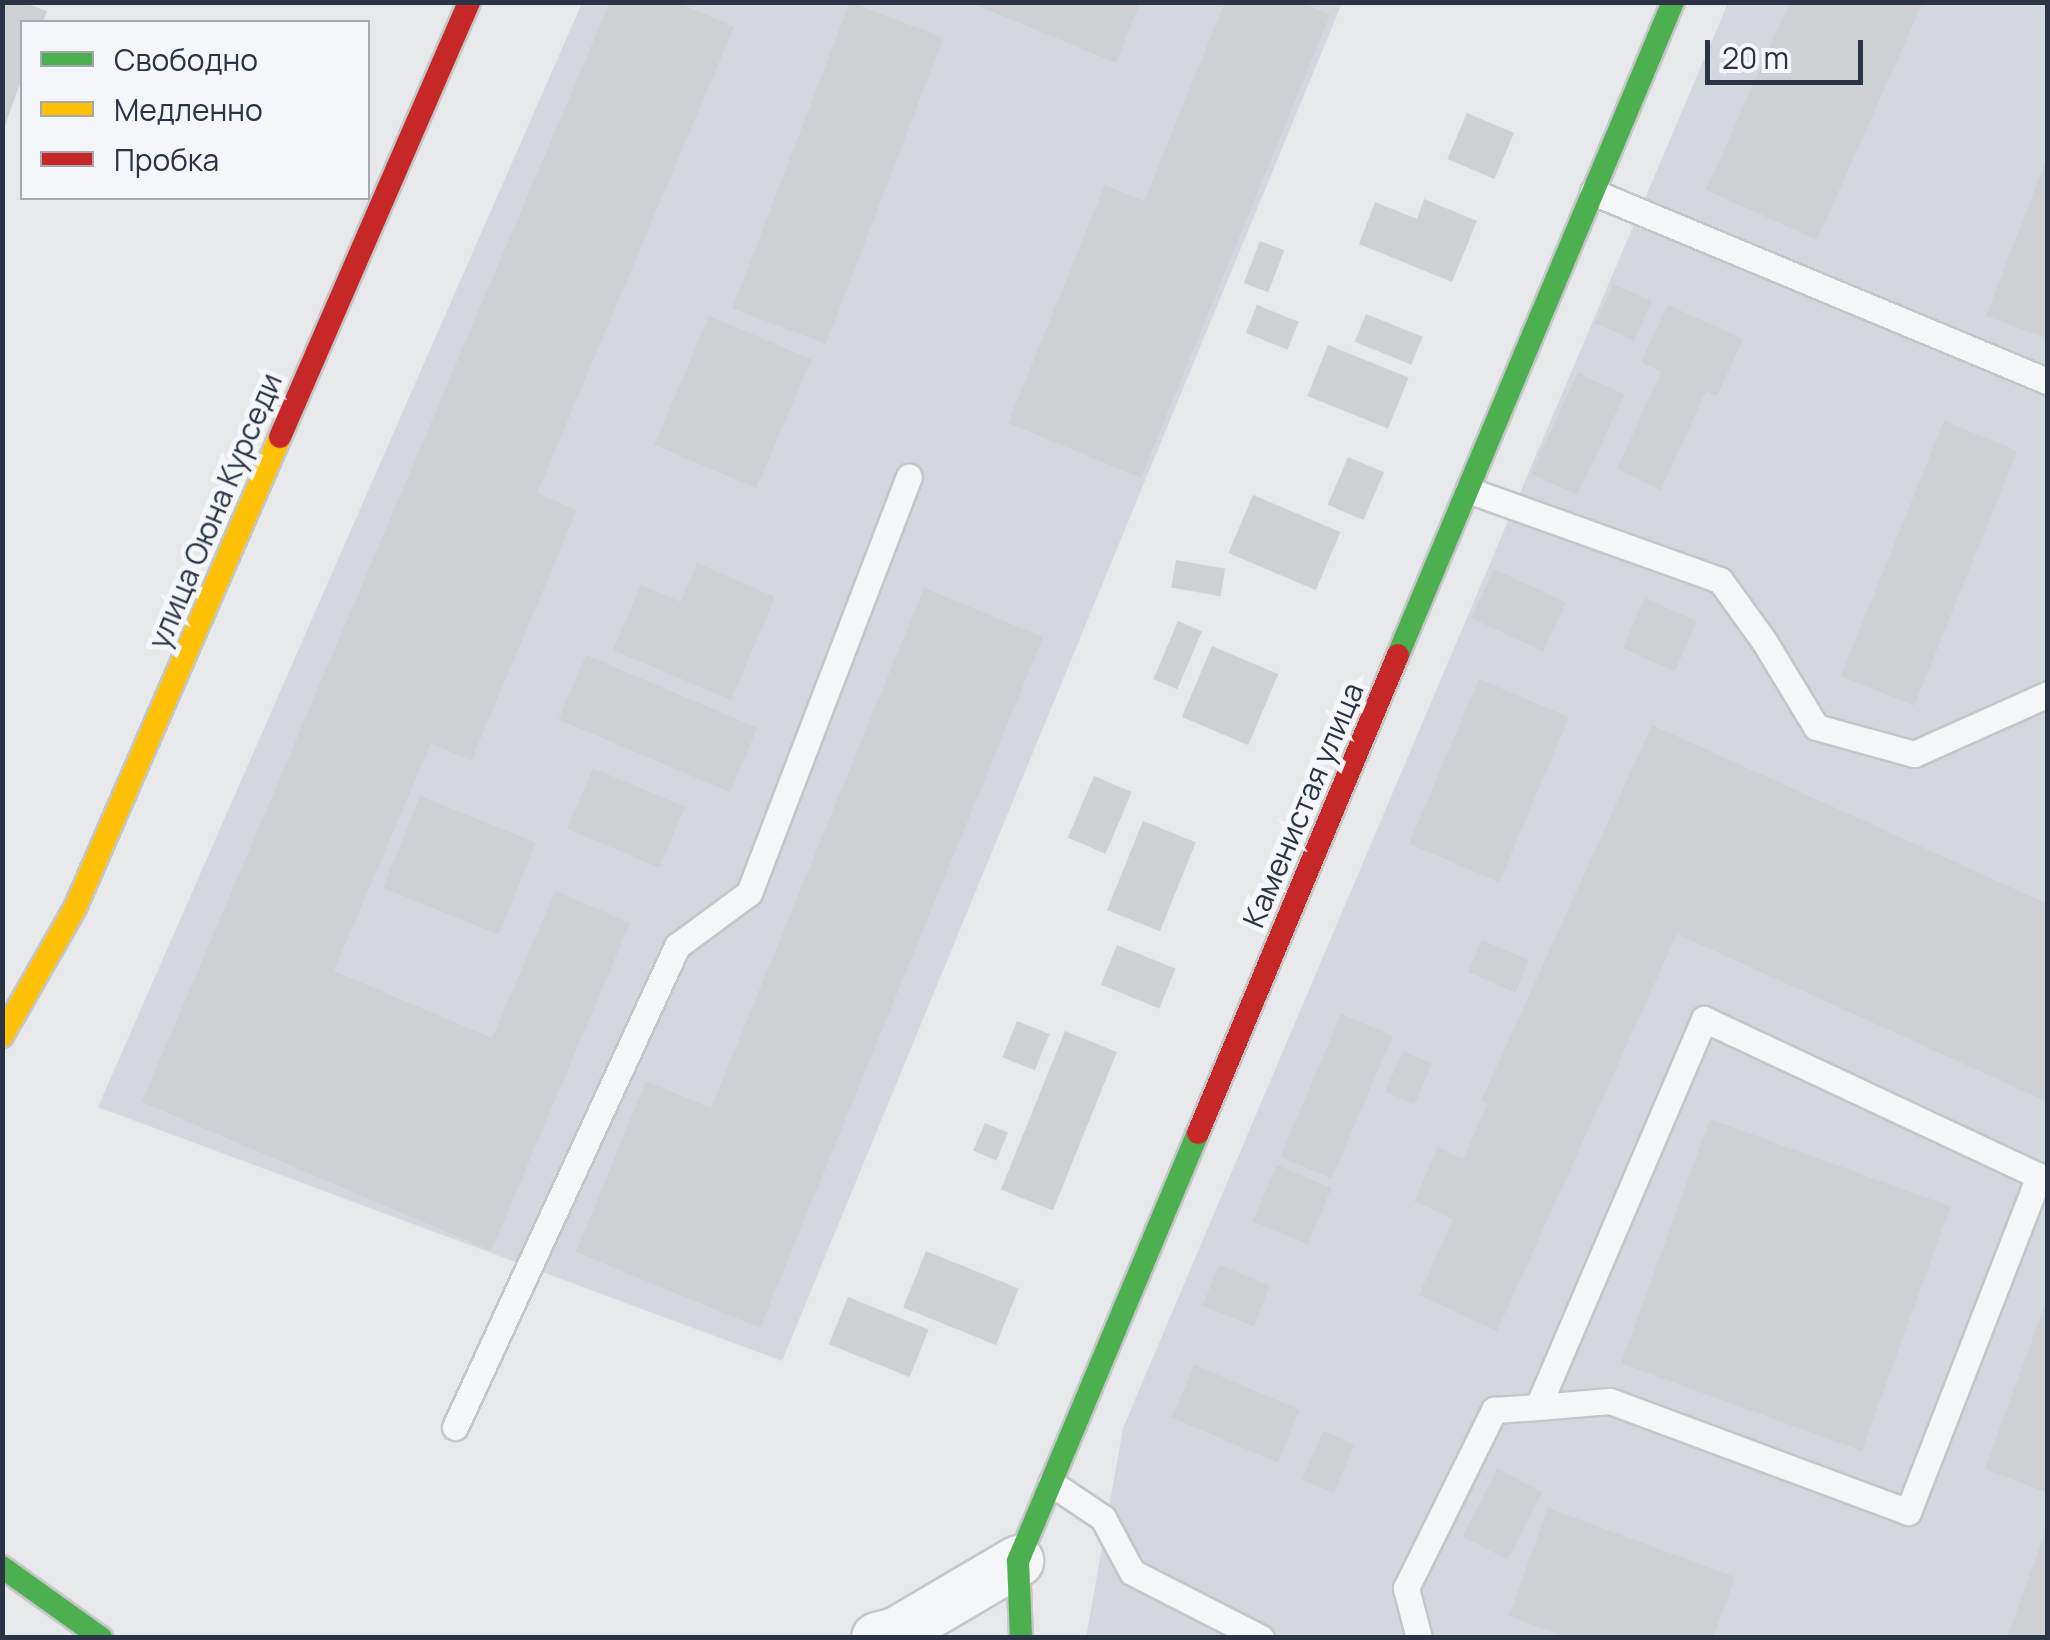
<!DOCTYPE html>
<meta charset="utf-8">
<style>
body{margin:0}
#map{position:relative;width:2050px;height:1640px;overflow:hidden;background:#e6e8ea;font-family:Manrope,sans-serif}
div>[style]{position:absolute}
.built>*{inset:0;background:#d4d7dd}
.building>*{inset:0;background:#ced0d3;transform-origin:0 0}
.roads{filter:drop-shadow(2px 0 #c4c6c8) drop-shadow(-2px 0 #c4c6c8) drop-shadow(0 2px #c4c6c8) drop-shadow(0 -2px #c4c6c8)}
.lane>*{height:25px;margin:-12.5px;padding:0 12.5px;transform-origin:12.5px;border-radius:12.5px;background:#f5f6f7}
.street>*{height:50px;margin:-25px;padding:0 25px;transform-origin:25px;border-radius:25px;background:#f5f6f7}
.fast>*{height:22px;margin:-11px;padding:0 11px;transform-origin:11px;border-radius:11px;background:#4caf50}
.slow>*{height:22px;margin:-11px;padding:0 11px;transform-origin:11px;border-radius:11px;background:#ffc107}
.jam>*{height:22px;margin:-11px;padding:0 11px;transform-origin:11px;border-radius:11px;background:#c62828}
span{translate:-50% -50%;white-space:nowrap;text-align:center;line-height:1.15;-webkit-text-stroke:10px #f4f6f9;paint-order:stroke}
.street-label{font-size:30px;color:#2b3445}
.frame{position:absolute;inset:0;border:5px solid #2b3445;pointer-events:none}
.legend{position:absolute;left:20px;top:20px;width:350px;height:180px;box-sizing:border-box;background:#f4f6f9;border:2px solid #a4a8b1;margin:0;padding:12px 18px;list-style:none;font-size:30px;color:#2b3445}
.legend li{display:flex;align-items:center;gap:20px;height:50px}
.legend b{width:50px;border:2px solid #a4a8b1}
.scale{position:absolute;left:1705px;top:40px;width:158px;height:45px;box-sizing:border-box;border:5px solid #2b3445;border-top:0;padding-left:12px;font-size:30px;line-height:35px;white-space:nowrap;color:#2b3445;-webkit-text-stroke:8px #f4f6f9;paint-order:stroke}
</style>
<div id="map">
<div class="built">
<i style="clip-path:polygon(582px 3px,1342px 3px,782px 1361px,98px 1107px)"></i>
<i style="clip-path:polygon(1728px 3px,2047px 3px,2047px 1637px,1086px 1638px,1123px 1428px)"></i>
</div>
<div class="building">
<i style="clip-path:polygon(2px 2px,23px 2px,47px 11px,43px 22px,22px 22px,22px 78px,3px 131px)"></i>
<i style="clip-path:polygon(610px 2px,677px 2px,734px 27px,537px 493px,577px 510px,471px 761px,431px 743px,334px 971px,492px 1038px,555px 891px,630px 923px,491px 1251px,142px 1102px)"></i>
<i style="left:850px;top:2px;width:100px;height:328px;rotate:21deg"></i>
<i style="clip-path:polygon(969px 2px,1140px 2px,1116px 63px)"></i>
<i style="clip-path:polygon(1225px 2px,1301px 2px,1330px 15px,1141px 478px,1008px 423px,1105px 185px,1144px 201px)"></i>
<i style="clip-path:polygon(1790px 2px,1923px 2px,1817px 240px,1706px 190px)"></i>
<i style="left:1467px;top:113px;width:51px;height:50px;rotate:23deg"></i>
<i style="clip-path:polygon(2047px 158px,2048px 158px,2048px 339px,1986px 316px)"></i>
<i style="clip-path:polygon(1424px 199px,1477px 221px,1452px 282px,1359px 244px,1375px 202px,1417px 219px)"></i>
<i style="left:1260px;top:241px;width:26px;height:45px;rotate:21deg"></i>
<i style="left:1613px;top:284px;width:42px;height:43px;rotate:24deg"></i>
<i style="left:1257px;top:305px;width:45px;height:30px;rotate:22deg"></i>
<i style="clip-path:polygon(1668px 305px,1743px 339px,1717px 396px,1706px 391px,1661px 490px,1617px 469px,1661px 372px,1641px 362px)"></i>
<i style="left:1366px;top:314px;width:61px;height:30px;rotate:22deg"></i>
<i style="left:709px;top:316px;width:111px;height:140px;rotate:23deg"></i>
<i style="left:1328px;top:345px;width:87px;height:55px;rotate:22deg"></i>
<i style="left:1578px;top:373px;width:51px;height:111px;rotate:25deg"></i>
<i style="left:1944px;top:421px;width:79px;height:275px;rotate:22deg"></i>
<i style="left:1348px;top:457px;width:39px;height:52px;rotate:23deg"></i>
<i style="left:1253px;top:495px;width:95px;height:63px;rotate:23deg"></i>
<i style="left:1176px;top:560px;width:50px;height:28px;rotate:10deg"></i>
<i style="clip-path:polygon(697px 563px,775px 597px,731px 700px,613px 650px,641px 585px,681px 602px)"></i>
<i style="left:1494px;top:569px;width:79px;height:54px;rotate:25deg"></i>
<i style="clip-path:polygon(924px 588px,1043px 637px,760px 1328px,576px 1252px,646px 1081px,711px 1108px)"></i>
<i style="left:1645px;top:598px;width:57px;height:55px;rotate:24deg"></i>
<i style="left:1178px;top:621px;width:26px;height:63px;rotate:23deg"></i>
<i style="left:1212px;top:646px;width:72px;height:77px;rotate:23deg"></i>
<i style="left:586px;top:655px;width:186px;height:70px;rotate:23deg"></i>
<i style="left:1479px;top:679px;width:98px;height:179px;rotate:23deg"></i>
<i style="clip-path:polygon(1652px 725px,2048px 904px,2048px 1102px,1677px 934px,1497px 1331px,1419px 1295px,1453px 1219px,1414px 1201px,1438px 1147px,1463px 1159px,1488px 1104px,1481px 1101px)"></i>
<i style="left:593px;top:768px;width:100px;height:66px;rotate:23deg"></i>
<i style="left:1094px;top:776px;width:41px;height:67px;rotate:23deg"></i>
<i style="left:420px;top:796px;width:125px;height:99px;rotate:22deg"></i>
<i style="left:1143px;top:821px;width:57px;height:96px;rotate:22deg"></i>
<i style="left:1482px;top:940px;width:51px;height:35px;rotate:23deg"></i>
<i style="left:1117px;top:945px;width:63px;height:43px;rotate:22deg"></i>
<i style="left:1341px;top:1014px;width:56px;height:155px;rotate:23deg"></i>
<i style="left:1017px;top:1021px;width:35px;height:39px;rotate:22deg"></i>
<i style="left:1065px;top:1031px;width:56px;height:171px;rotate:22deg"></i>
<i style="left:1403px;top:1051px;width:32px;height:44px;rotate:24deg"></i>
<i style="left:1710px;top:1119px;width:256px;height:260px;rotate:20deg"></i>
<i style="left:985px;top:1123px;width:25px;height:30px;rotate:23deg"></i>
<i style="left:1277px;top:1165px;width:59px;height:61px;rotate:23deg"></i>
<i style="left:926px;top:1251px;width:100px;height:61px;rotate:22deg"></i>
<i style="left:1219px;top:1265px;width:55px;height:44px;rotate:22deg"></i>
<i style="left:848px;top:1297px;width:87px;height:51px;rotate:22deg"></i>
<i style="clip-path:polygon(2047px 1299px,2048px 1299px,2048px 1493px,1985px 1469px)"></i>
<i style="left:1194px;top:1365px;width:115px;height:57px;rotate:23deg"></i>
<i style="left:1323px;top:1431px;width:34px;height:53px;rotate:23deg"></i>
<i style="left:1497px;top:1469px;width:51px;height:76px;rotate:27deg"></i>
<i style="clip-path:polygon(1548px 1508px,1735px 1577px,1713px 1638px,1569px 1638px,1509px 1616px)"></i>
<i style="clip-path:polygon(2047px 1527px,2048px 1638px,2007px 1638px)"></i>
</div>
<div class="roads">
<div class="lane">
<i style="left:1593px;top:192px;width:493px;rotate:22.6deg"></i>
<i style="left:1468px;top:490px;width:268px;rotate:19.7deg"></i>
<i style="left:1720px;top:580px;width:75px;rotate:54.2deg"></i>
<i style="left:1764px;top:641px;width:100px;rotate:58.8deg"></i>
<i style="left:1816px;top:727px;width:102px;rotate:15.4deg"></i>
<i style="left:1914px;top:754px;width:147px;rotate:-24.1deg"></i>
<i style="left:455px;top:1427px;width:530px;rotate:-65.22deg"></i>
<i style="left:677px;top:946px;width:89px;rotate:-36.4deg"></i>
<i style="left:749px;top:893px;width:446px;rotate:-69deg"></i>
<i style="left:1051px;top:1483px;width:63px;rotate:33.9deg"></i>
<i style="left:1103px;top:1518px;width:61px;rotate:61.8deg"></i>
<i style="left:1132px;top:1572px;width:145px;rotate:27.1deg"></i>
<i style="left:1419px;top:1638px;width:52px;rotate:-104.6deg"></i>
<i style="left:1406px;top:1588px;width:199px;rotate:-63.7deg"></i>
<i style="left:1494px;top:1410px;width:44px;rotate:-3.9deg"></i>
<i style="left:1538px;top:1407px;width:72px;rotate:-4.8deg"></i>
<i style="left:1610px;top:1401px;width:318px;rotate:20.4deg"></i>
<i style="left:1908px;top:1512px;width:361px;rotate:-68.7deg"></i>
<i style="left:2039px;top:1176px;width:370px;rotate:-154.9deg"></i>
<i style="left:1704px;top:1019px;width:422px;rotate:113.2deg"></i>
</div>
<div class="street">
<i style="left:877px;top:1638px;width:20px;rotate:-15deg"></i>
<i style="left:896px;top:1633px;width:142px;rotate:-30.5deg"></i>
</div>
<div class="fast">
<i style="left:1398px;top:655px;width:709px;rotate:-67.16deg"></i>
<i style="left:2px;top:1567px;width:122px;rotate:35.6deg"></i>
<i style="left:1021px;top:1638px;width:77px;rotate:-92.2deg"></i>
<i style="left:1018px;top:1561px;width:464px;rotate:-67.2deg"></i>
</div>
<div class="slow">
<i style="left:2px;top:1036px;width:147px;rotate:-60.3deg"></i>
<i style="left:75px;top:908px;width:514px;rotate:-66.48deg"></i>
</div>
<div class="jam">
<i style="left:280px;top:437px;width:474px;rotate:-66.5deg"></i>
<i style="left:1198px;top:1133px;width:518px;rotate:-67.3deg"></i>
</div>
</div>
<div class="street-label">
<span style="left:215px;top:511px;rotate:-67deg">улица Оюна Курседи</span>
<span style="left:1303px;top:805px;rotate:-67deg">Каменистая улица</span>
</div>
<div class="frame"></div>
<ul class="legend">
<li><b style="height:12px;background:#4caf50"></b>Свободно</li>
<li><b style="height:12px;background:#ffc107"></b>Медленно</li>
<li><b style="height:12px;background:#c62828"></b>Пробка</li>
</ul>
<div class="scale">20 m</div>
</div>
